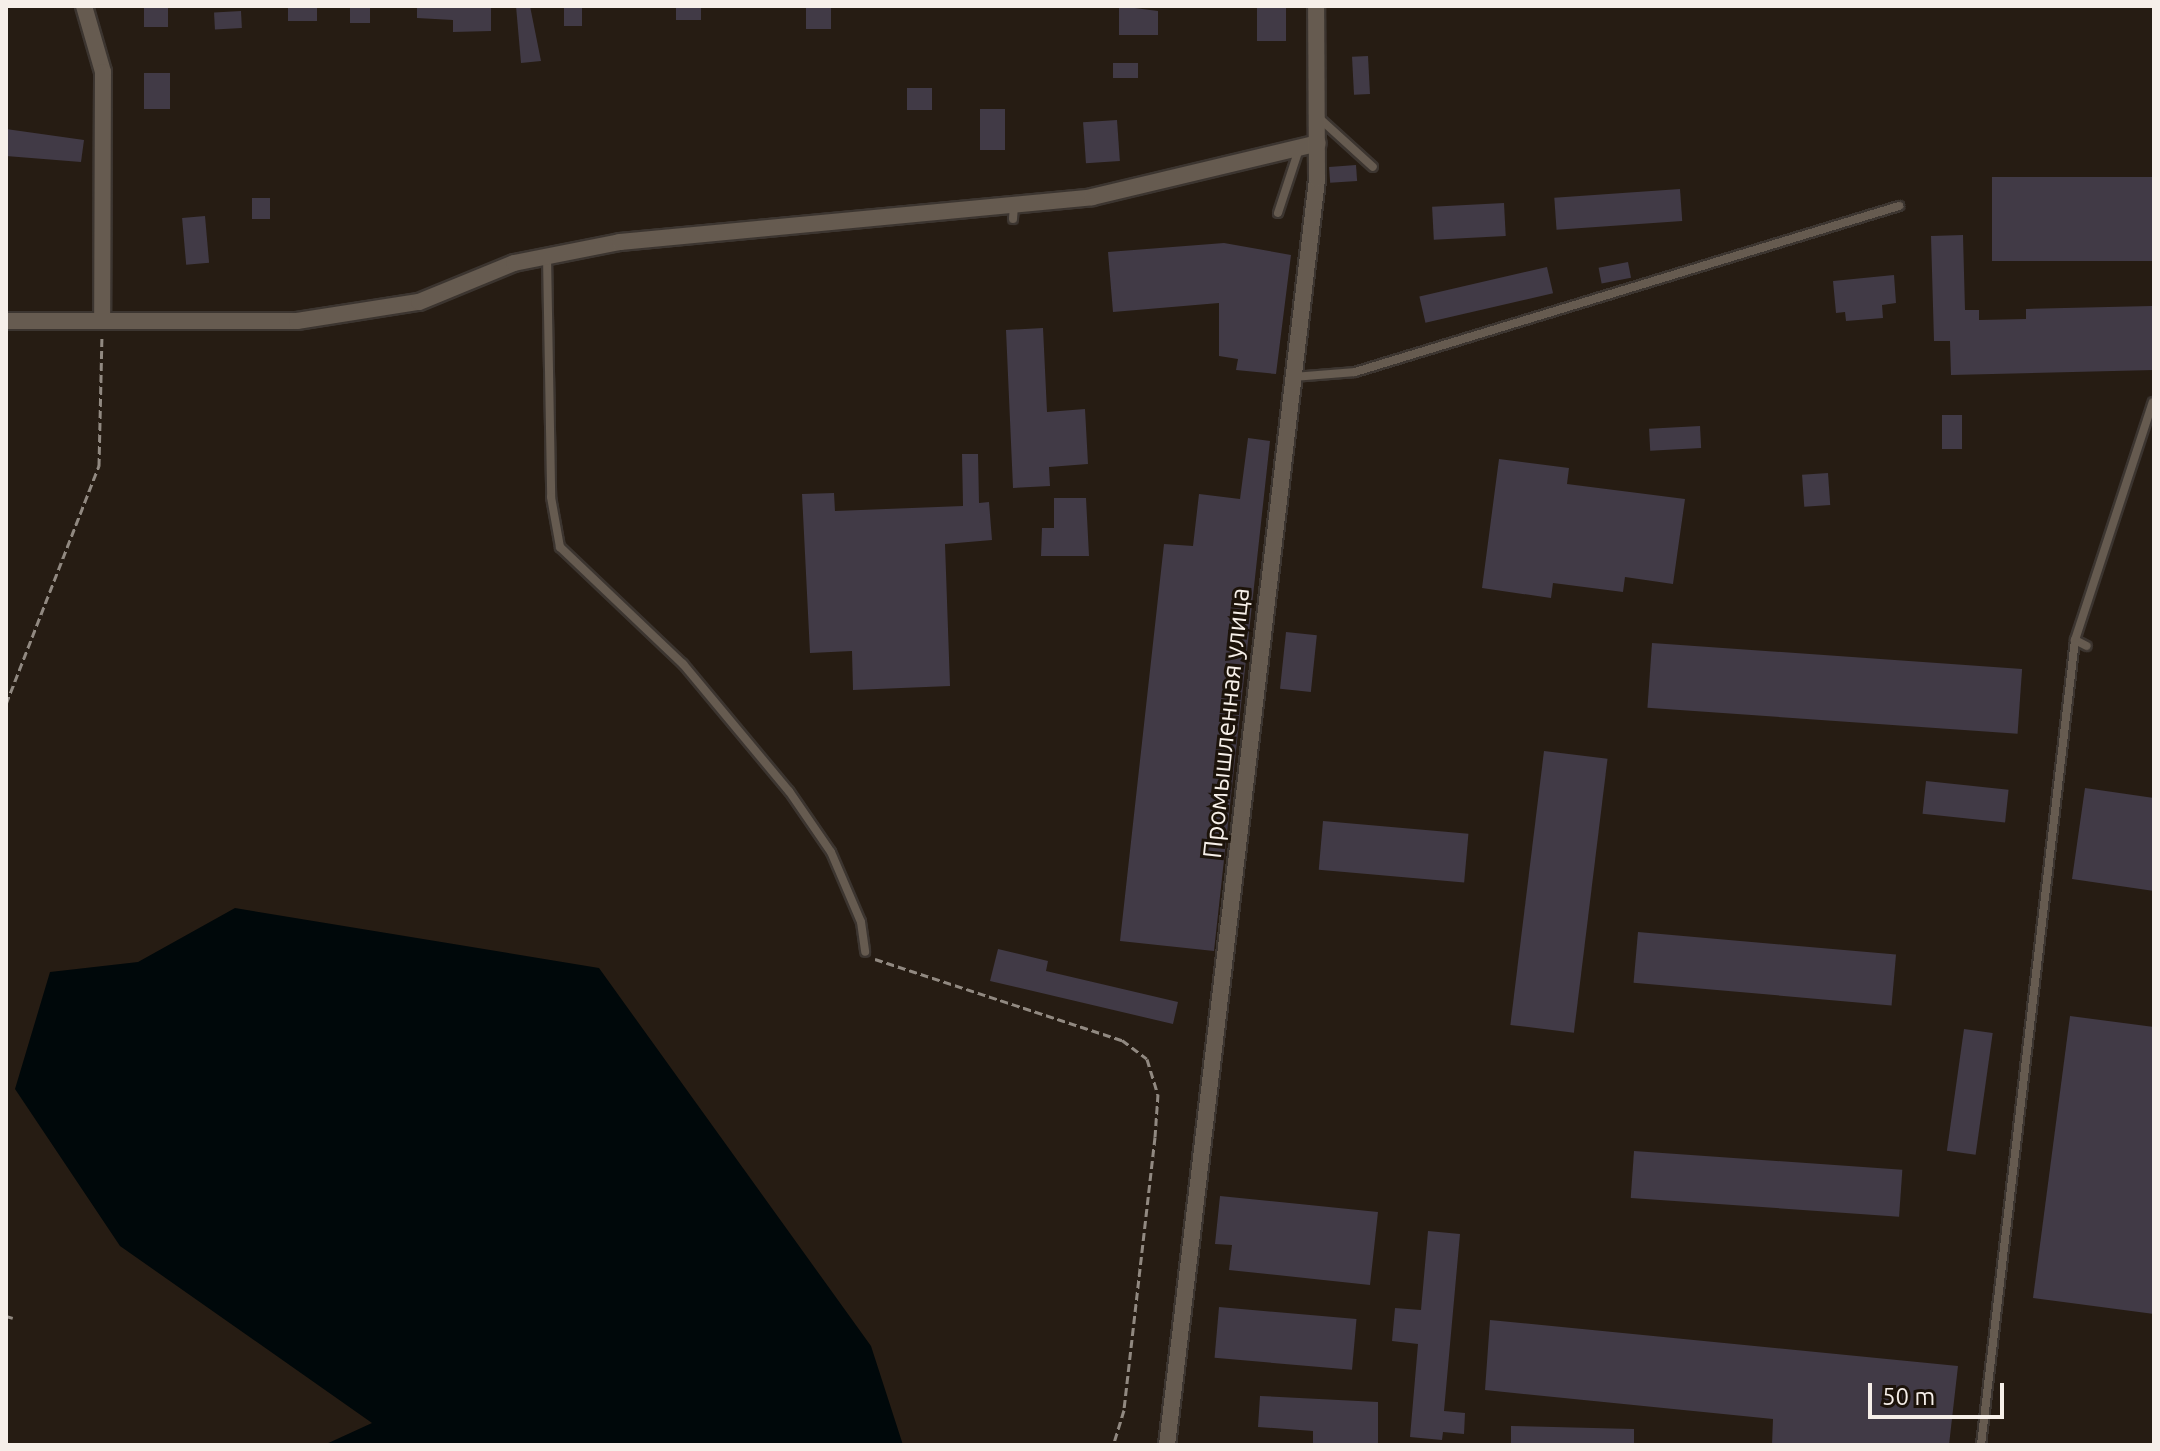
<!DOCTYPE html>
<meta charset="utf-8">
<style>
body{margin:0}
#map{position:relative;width:2160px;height:1451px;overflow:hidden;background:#261c13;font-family:Ubuntu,sans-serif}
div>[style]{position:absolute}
.water>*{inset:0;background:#00080a}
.building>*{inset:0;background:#413a46;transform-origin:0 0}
.path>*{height:3px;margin-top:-1.5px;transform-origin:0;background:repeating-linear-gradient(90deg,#918981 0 8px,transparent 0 12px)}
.roads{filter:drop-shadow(2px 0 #3c3530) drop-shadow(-2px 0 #3c3530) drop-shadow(0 2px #3c3530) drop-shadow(0 -2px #3c3530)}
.service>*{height:8px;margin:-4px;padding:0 4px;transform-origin:4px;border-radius:4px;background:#665b50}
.minor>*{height:16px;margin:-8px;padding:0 8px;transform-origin:8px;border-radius:8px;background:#665b50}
span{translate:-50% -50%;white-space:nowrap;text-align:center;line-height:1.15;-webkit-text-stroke:6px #1c130a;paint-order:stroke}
.street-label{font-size:26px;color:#f6efe9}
.frame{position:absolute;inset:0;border:8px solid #f6efe9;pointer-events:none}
.scale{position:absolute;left:1868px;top:1383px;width:136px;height:36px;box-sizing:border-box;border:4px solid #f6efe9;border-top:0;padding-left:10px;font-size:24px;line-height:28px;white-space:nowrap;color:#f6efe9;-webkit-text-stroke:6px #1c130a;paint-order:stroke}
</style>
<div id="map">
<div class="water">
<i style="clip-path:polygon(235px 908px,599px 968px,871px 1346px,903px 1445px,324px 1445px,372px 1423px,120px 1246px,15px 1089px,50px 972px,138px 962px)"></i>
</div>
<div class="building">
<i style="left:144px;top:6px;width:24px;height:21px"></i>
<i style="left:288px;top:6px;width:29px;height:15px"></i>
<i style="left:350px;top:6px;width:20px;height:17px"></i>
<i style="clip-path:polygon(417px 6px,491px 6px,491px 31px,453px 32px,453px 20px,417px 18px)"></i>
<i style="clip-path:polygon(516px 6px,530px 6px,541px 61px,521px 63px)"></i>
<i style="left:564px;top:6px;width:18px;height:20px"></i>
<i style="left:676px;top:6px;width:25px;height:14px"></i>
<i style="left:806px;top:6px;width:25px;height:23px"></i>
<i style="clip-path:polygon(1119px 6px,1158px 11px,1158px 35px,1119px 35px)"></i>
<i style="left:1257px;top:6px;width:29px;height:35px"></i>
<i style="left:241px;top:11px;width:17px;height:27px;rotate:87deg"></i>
<i style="left:1368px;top:56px;width:38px;height:16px;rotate:87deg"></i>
<i style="left:1113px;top:63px;width:25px;height:15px"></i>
<i style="left:144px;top:73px;width:26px;height:36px"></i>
<i style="left:907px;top:88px;width:25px;height:22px"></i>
<i style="left:980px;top:109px;width:25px;height:41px"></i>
<i style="left:1117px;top:120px;width:41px;height:34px;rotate:86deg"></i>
<i style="clip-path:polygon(6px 129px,84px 140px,81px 162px,6px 156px)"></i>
<i style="left:1356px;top:165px;width:16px;height:27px;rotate:86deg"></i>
<i style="left:1992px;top:177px;width:162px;height:84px"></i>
<i style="left:1680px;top:189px;width:32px;height:126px;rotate:86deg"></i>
<i style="left:270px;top:198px;width:21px;height:18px;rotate:90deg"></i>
<i style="left:1504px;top:203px;width:33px;height:72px;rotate:87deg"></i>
<i style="left:205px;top:216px;width:47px;height:23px;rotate:85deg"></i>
<i style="clip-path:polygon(1963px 235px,1965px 310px,1979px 310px,1979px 320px,2026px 319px,2026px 309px,2152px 306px,2154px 370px,1951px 375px,1950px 341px,1934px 341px,1931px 236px)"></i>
<i style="clip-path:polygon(1224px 243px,1291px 255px,1276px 374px,1236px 370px,1238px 359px,1219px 356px,1219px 303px,1113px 312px,1108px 252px)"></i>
<i style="left:1628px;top:262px;width:16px;height:30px;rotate:79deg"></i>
<i style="left:1547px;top:267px;width:27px;height:131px;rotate:77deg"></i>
<i style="clip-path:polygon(1894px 275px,1896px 303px,1882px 305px,1883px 318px,1846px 321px,1845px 312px,1836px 313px,1833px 281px)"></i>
<i style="clip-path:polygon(1043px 328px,1047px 412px,1085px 409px,1088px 464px,1049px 467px,1050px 486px,1013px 488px,1006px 330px)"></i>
<i style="left:1942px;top:415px;width:20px;height:34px"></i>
<i style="left:1700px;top:426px;width:22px;height:51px;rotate:87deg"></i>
<i style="clip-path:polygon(1248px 438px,1270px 441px,1214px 951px,1120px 941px,1164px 544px,1193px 546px,1199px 494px,1240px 499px)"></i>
<i style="clip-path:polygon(962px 454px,978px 454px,979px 503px,989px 502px,992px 540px,945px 544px,950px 686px,853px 690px,852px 651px,810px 653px,802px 494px,834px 493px,835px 511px,963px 506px)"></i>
<i style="clip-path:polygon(1499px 459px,1569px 468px,1567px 484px,1685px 499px,1673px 584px,1625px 577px,1623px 592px,1553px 583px,1551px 598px,1482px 588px)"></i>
<i style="left:1828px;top:473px;width:32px;height:26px;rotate:86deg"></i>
<i style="clip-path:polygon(1054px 498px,1086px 498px,1089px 556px,1041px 556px,1042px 528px,1054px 528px)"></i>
<i style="left:1286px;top:632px;width:31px;height:57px;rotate:6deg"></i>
<i style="left:1652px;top:643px;width:371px;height:65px;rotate:4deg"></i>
<i style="left:1544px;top:751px;width:64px;height:276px;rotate:7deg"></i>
<i style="left:1926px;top:781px;width:83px;height:33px;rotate:6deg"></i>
<i style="clip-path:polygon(2085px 788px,2154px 798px,2154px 891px,2072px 879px)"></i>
<i style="left:1323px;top:821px;width:146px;height:49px;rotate:5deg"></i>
<i style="left:1638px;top:932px;width:259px;height:51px;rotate:5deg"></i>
<i style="clip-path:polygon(998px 949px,1048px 961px,1046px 971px,1178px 1002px,1173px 1024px,990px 981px)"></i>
<i style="clip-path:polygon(2070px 1016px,2154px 1027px,2154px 1314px,2033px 1298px)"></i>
<i style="left:1964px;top:1029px;width:29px;height:123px;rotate:8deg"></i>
<i style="left:1634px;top:1151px;width:269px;height:47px;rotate:4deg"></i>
<i style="clip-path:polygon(1220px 1196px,1378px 1212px,1370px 1285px,1229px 1270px,1232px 1245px,1215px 1244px)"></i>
<i style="clip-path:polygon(1428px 1231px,1460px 1234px,1444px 1411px,1465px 1413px,1464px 1434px,1443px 1432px,1442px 1440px,1410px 1437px,1418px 1344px,1392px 1341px,1395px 1308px,1421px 1310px)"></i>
<i style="left:1219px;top:1307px;width:138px;height:51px;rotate:5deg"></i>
<i style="clip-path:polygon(1490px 1320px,1958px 1366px,1949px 1445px,1772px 1445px,1773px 1419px,1485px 1390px)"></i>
<i style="clip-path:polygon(1260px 1396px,1378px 1402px,1378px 1445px,1313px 1445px,1313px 1431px,1258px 1427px)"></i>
<i style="clip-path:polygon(1511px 1426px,1634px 1429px,1634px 1445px,1511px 1445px)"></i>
</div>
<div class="path">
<i style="left:6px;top:704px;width:256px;rotate:-68.7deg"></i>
<i style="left:99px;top:466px;width:129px;rotate:-88.7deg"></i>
<i style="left:875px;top:959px;width:260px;rotate:18.2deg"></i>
<i style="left:1122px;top:1040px;width:31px;rotate:37deg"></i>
<i style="left:1147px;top:1059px;width:37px;rotate:73deg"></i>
<i style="left:1158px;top:1094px;width:43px;rotate:94deg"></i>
<i style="left:1155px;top:1137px;width:275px;rotate:96.5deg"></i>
<i style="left:1124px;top:1410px;width:37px;rotate:107deg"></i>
<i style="left:6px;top:1316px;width:7px;rotate:16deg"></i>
</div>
<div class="roads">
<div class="service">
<i style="left:1318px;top:117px;width:74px;rotate:42.3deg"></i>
<i style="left:1278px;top:213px;width:67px;rotate:-71.8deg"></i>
<i style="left:1013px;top:219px;width:14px;rotate:-86deg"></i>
<i style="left:547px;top:256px;width:241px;rotate:89deg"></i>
<i style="left:551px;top:497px;width:51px;rotate:79.8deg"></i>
<i style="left:560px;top:547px;width:170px;rotate:43.6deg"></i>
<i style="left:683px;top:664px;width:165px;rotate:50.2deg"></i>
<i style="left:789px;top:791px;width:74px;rotate:55.5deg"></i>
<i style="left:831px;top:852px;width:76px;rotate:66.8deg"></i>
<i style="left:861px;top:922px;width:30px;rotate:82deg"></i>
<i style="left:1294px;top:377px;width:61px;rotate:-4.7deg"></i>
<i style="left:1355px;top:372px;width:569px;rotate:-16.97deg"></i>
<i style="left:2075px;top:640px;width:13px;rotate:27deg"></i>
<i style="left:1981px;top:1445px;width:810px;rotate:-83.34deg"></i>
<i style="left:2075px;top:640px;width:250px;rotate:-71.9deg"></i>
</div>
<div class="minor">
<i style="left:84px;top:6px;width:69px;rotate:73.9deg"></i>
<i style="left:103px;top:72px;width:245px;rotate:90.2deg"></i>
<i style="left:6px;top:321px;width:291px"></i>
<i style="left:297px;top:321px;width:123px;rotate:-8.9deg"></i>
<i style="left:419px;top:302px;width:103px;rotate:-22.3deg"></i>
<i style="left:514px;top:263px;width:108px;rotate:-11.2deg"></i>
<i style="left:620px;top:242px;width:474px;rotate:-5.4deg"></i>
<i style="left:1092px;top:197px;width:232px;rotate:-13.4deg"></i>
<i style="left:1167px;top:1445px;width:1275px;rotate:-83.24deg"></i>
<i style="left:1317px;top:179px;width:173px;rotate:-90.3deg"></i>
</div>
</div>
<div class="street-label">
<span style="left:1226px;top:723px;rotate:-84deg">Промышленная улица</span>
</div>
<div class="frame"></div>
<div class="scale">50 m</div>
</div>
